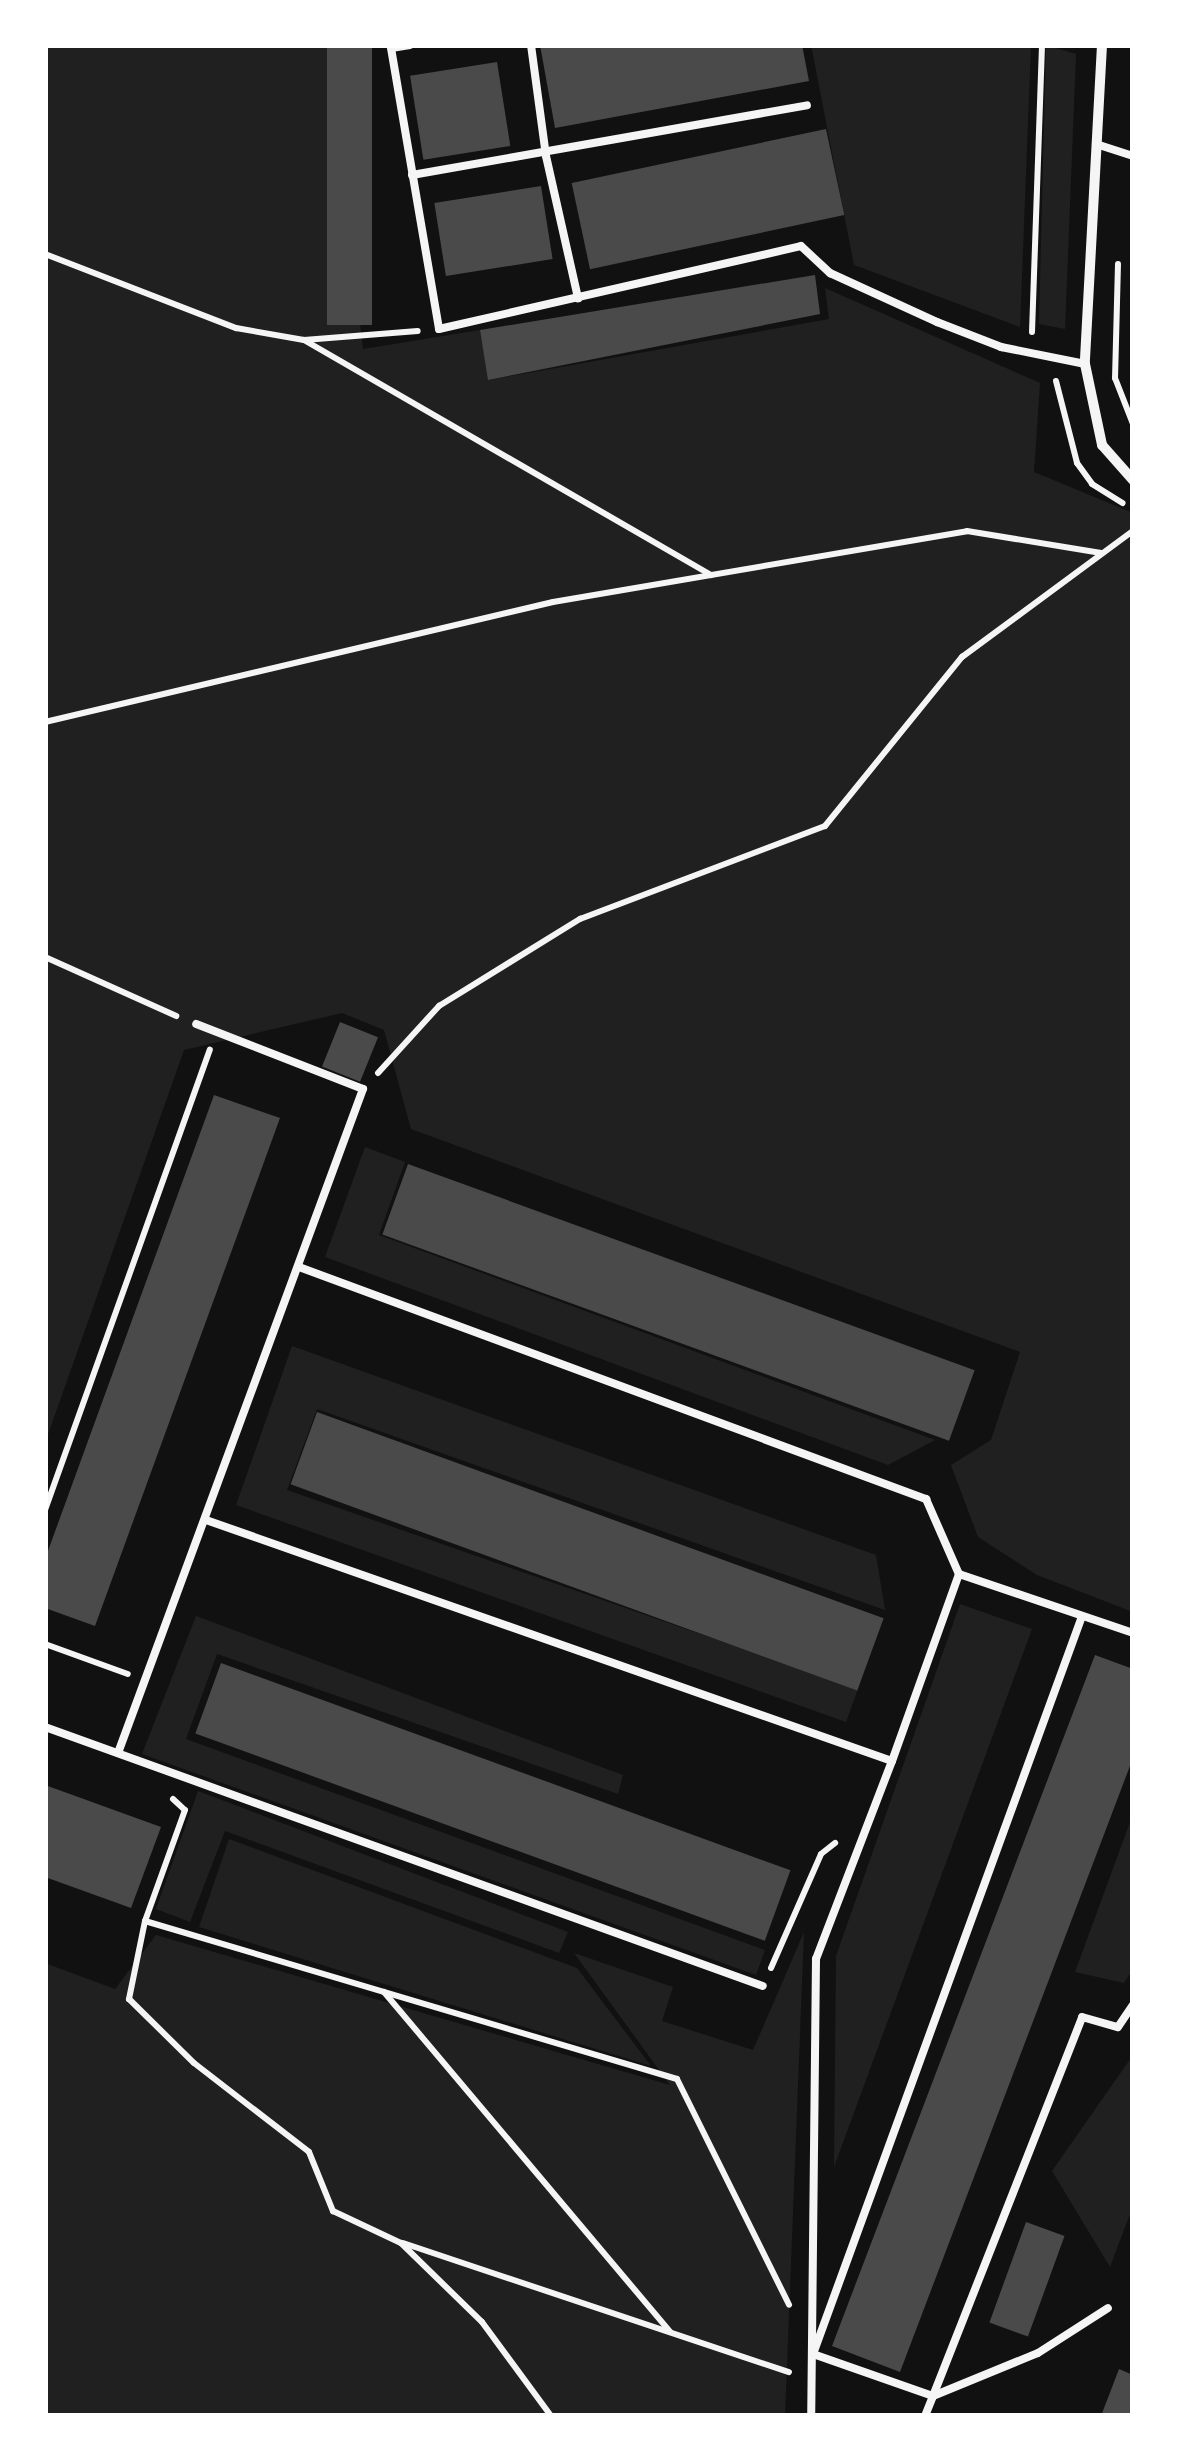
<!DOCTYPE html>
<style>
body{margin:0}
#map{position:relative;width:1178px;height:2461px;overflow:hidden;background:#111;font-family:"Sofia Sans Condensed",sans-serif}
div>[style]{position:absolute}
.green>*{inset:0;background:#202020}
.building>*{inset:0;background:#4a4a4a;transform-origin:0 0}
.path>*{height:6px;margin:-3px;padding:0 3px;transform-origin:3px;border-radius:3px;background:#f5f5f5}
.service>*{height:8px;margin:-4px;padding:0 4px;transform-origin:4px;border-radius:4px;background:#f5f5f5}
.minor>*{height:10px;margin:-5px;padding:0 5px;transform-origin:5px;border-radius:5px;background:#f5f5f5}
span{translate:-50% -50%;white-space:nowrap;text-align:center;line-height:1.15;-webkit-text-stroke:9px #fff;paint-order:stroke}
.frame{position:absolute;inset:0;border:48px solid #fff;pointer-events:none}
</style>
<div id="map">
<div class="green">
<i style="clip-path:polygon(45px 45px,327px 45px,363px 349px,480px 330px,489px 380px,829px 319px,825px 288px,1040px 383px,1034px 472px,1133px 513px,1133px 1612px,1037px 1575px,978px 1537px,951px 1465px,991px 1440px,1020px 1352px,411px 1129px,384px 1030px,342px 1013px,184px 1050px,45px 1443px)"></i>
<i style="clip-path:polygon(811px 45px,1031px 45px,1020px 327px,854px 265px)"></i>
<i style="clip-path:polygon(1046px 45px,1076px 54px,1065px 329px,1039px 324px)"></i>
<i style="clip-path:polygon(365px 1147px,405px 1162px,379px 1235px,935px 1440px,888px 1465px,325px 1257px)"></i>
<i style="clip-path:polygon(292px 1346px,876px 1555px,885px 1610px,317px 1409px,287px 1490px,858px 1689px,846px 1722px,236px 1505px)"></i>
<i style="clip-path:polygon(960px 1604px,1032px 1629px,834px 2167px,836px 1956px)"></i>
<i style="clip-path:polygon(196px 1616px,623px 1775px,618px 1794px,217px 1654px,186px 1739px,765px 1950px,756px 1975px,142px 1754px)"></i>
<i style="clip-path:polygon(198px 1791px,568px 1932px,559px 1953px,225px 1831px,190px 1922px,156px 1909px)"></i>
<i style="clip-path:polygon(1133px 1814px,1133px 1969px,1124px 1983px,1075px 1972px)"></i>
<i style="clip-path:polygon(229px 1839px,577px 1968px,651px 2066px,199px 1927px)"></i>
<i style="clip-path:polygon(804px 1932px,785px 2416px,45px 2416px,45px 1963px,115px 1989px,156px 1935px,670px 2085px,574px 1953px,673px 1987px,662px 2021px,753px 2050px)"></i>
<i style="clip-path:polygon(1133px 2055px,1133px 2206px,1110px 2267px,1052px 2171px)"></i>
</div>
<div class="building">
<i style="left:327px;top:45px;width:45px;height:280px"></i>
<i style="clip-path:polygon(540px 45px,802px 45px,809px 81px,555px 128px)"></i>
<i style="left:497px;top:62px;width:85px;height:88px;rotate:81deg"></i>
<i style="left:826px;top:129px;width:88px;height:260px;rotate:78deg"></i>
<i style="left:541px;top:186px;width:74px;height:108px;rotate:81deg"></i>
<i style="clip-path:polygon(815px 275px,820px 314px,488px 380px,480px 330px)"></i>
<i style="left:340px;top:1022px;width:41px;height:48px;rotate:22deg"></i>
<i style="clip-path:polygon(214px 1095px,280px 1118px,95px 1626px,45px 1608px,45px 1559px)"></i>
<i style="left:408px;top:1164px;width:603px;height:75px;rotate:20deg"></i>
<i style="left:317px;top:1412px;width:603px;height:77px;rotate:20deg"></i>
<i style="clip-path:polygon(1095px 1655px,1133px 1669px,1133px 1758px,900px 2372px,832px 2346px)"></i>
<i style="left:221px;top:1663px;width:606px;height:75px;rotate:20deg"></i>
<i style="clip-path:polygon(45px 1785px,161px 1827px,131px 1908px,45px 1877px)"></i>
<i style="left:1026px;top:2222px;width:41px;height:107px;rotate:20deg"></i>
<i style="clip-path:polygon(1119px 2369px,1133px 2375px,1133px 2416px,1101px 2416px)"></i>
</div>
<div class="path">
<i style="left:45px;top:254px;width:205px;rotate:21.2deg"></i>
<i style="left:236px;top:328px;width:69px;rotate:10deg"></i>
<i style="left:304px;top:340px;width:114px;rotate:-4.5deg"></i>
<i style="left:1118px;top:264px;width:114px;rotate:91.5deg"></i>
<i style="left:1115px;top:378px;width:49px;rotate:68.6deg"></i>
<i style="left:1032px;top:332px;width:287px;rotate:-88deg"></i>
<i style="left:304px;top:340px;width:470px;rotate:30deg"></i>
<i style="left:1056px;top:381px;width:85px;rotate:75.6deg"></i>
<i style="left:1077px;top:463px;width:26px;rotate:54deg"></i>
<i style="left:1092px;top:484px;width:36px;rotate:32deg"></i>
<i style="left:45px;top:722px;width:522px;rotate:-13.29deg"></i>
<i style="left:553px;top:602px;width:420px;rotate:-9.7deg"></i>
<i style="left:967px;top:531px;width:136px;rotate:9.3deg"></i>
<i style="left:45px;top:957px;width:144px;rotate:24.2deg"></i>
<i style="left:378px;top:1073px;width:91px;rotate:-47.7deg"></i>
<i style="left:439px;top:1006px;width:166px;rotate:-31.7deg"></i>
<i style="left:580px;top:919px;width:262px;rotate:-20.8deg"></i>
<i style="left:825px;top:826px;width:218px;rotate:-51deg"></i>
<i style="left:962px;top:657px;width:212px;rotate:-36.4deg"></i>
<i style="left:45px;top:1510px;width:489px;rotate:-70.3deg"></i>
<i style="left:45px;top:1644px;width:88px;rotate:19.9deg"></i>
<i style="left:173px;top:1799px;width:16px;rotate:43deg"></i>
<i style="left:185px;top:1810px;width:118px;rotate:109.8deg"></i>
<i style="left:145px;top:1921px;width:555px;rotate:16.54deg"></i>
<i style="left:677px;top:2079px;width:252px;rotate:63.6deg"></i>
<i style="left:145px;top:1921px;width:80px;rotate:101.6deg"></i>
<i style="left:129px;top:1999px;width:91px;rotate:44.6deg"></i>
<i style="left:194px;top:2063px;width:145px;rotate:37.7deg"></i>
<i style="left:309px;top:2152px;width:64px;rotate:67.9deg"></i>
<i style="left:333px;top:2211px;width:75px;rotate:25.2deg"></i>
<i style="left:401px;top:2243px;width:113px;rotate:44.3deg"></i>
<i style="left:482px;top:2322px;width:117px;rotate:53.7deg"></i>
<i style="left:771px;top:1968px;width:124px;rotate:-66.3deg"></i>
<i style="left:821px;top:1854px;width:18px;rotate:-38deg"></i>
<i style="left:384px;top:1992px;width:444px;rotate:49.9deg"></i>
<i style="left:403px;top:2243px;width:407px;rotate:18.5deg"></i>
</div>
<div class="service">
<i style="left:410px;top:45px;width:19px;rotate:171deg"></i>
<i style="left:391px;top:48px;width:285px;rotate:80.3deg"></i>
<i style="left:439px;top:329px;width:371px;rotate:-12.9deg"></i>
<i style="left:801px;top:246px;width:40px;rotate:43deg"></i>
<i style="left:830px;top:273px;width:118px;rotate:24.6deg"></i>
<i style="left:937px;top:322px;width:69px;rotate:21.3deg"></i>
<i style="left:1001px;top:347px;width:86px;rotate:11.4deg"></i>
<i style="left:531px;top:45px;width:112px;rotate:82.3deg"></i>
<i style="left:546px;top:156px;width:146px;rotate:77.3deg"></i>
<i style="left:1096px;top:144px;width:39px;rotate:18deg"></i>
<i style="left:412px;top:175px;width:401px;rotate:-10deg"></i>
<i style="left:299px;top:1267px;width:669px;rotate:20.31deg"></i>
<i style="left:926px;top:1499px;width:82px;rotate:66.3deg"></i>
<i style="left:959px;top:1574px;width:199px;rotate:109.7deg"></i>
<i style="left:206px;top:1520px;width:727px;rotate:19.36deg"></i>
<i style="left:892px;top:1761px;width:212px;rotate:111deg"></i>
<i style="left:816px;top:1959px;width:457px;rotate:90.6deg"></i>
<i style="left:959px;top:1574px;width:184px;rotate:18.7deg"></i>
<i style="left:1081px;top:1619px;width:782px;rotate:110.03deg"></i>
<i style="left:813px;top:2354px;width:127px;rotate:19.3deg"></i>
<i style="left:933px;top:2396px;width:407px;rotate:-68.5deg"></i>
<i style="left:1082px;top:2017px;width:37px;rotate:16deg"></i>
<i style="left:1118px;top:2027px;width:27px;rotate:-56deg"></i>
<i style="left:45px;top:1727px;width:763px;rotate:19.84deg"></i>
<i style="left:118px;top:1753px;width:708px;rotate:-69.75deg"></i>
<i style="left:363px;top:1089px;width:179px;rotate:-158.7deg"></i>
<i style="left:925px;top:2416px;width:22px;rotate:-68deg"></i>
<i style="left:933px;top:2396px;width:113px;rotate:-22.3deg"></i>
<i style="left:1038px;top:2353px;width:83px;rotate:-32.7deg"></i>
</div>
<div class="minor">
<i style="left:1102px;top:45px;width:319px;rotate:93.1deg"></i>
<i style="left:1085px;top:364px;width:83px;rotate:78.1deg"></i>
<i style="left:1102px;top:445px;width:47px;rotate:48.5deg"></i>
</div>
<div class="frame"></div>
</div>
